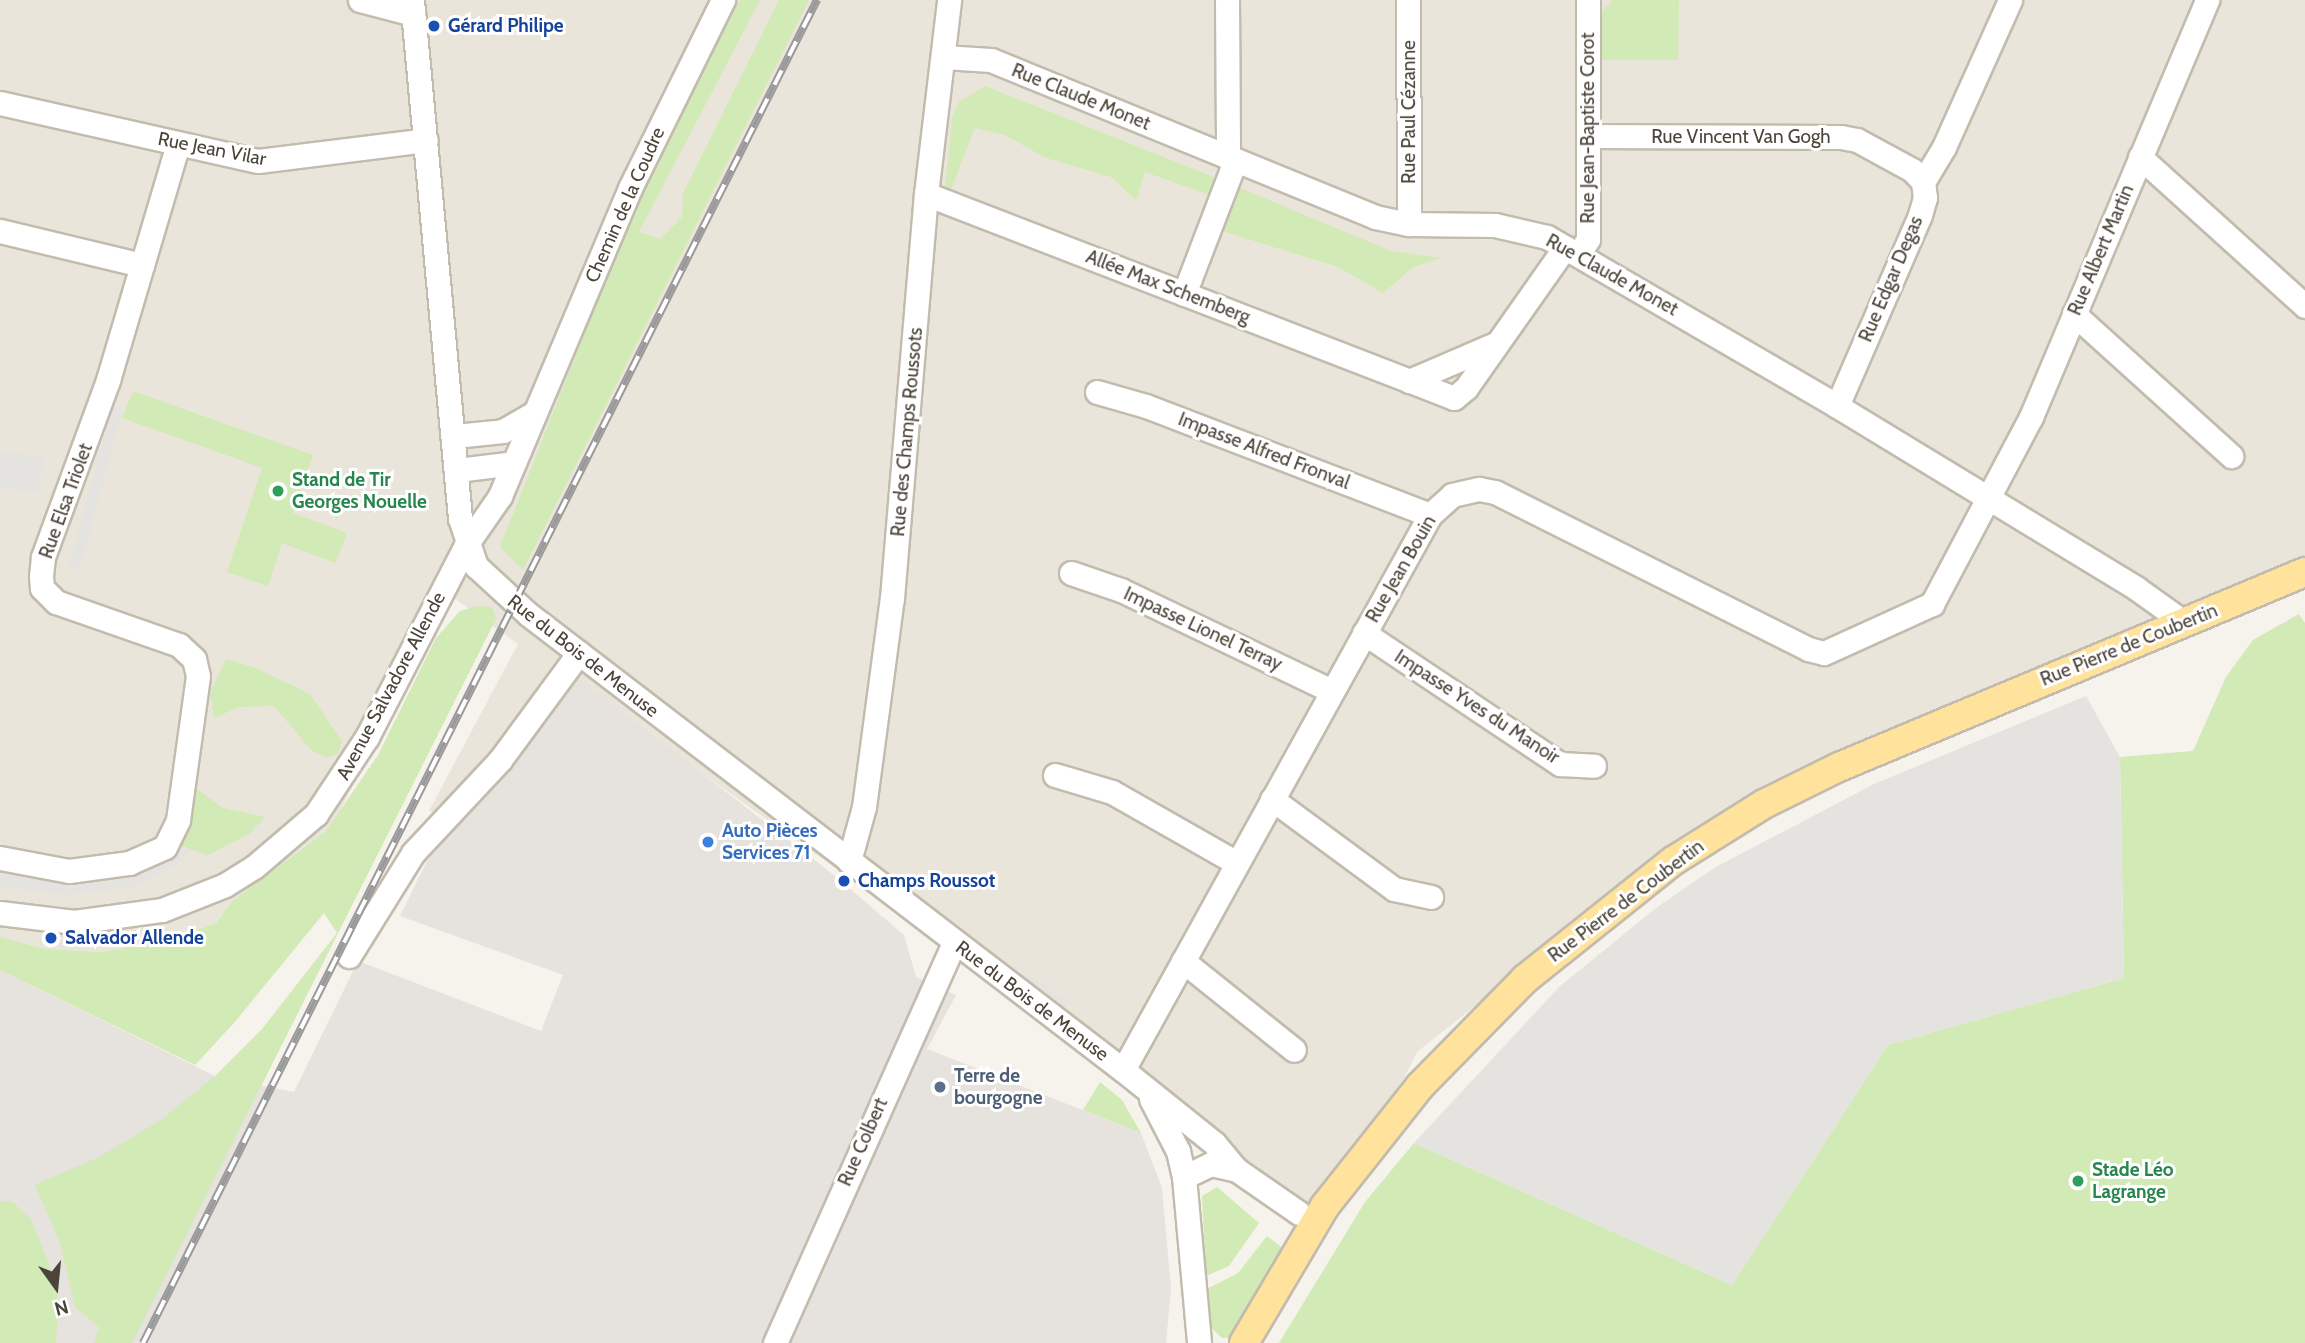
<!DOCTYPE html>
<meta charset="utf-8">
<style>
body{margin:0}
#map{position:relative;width:2305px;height:1343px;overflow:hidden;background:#f6f3ec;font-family:Cabin,sans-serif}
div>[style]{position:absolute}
.residential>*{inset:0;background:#eae5da}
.industrial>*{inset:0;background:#e6e2dd}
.green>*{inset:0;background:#d2eab5}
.parking>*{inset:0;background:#e5e3e0;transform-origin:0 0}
.roads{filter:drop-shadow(2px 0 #c2bbae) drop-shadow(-2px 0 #c2bbae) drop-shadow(0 2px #c2bbae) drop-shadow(0 -2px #c2bbae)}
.minor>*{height:23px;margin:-11.5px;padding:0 11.5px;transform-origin:11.5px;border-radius:11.5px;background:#fff}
.major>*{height:28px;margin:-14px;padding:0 14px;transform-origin:14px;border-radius:14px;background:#ffe39c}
.rail>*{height:8px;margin-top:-4px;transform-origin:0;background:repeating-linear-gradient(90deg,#fff 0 16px,#9a9a9a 0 32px);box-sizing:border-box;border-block:2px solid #9a9a9a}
.dots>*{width:19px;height:19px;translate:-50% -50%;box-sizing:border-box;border:4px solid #fff;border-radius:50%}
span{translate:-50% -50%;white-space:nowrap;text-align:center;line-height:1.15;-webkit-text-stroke:6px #fff;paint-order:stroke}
.transit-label{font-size:19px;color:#164399;font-weight:700}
.left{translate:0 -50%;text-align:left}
.street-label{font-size:19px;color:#4b4439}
.leisure-label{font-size:19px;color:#27864d;font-weight:700}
.shop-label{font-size:19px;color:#366cbe;font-weight:700}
.service-label{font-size:19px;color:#4e5e75;font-weight:700}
.north{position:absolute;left:21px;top:1252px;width:70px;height:70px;-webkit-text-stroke:5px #fff;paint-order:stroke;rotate:165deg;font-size:19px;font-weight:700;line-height:28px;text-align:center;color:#4b4439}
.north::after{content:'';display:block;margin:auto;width:24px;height:32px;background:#4b4439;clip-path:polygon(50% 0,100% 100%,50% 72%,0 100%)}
</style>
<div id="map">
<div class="residential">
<i style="clip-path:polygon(0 0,2305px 0,2305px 558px,2253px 586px,1682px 842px,1417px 1052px,1333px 1221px,552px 667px,535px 701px,436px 813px,429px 811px,518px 644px,443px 590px,338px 816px,326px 831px,232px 901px,216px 923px,178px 937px,104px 952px,45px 949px,0 937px)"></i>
</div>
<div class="industrial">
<i style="clip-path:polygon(573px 674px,830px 872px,904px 935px,916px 977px,956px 995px,927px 1049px,1141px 1133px,1162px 1188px,1171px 1288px,1166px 1343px,0 1343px,0 970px,215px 1076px,294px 1092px,358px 961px,541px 1031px,563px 975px,400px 916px,427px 861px)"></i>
</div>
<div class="green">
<i style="clip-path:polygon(740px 0,760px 0,639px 232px,660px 239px,682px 217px,683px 193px,779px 0,809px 0,523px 570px,500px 547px,640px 193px)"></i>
<i style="clip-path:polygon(1613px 0,1679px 0,1678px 60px,1601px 60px,1601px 12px)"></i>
<i style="clip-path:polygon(985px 86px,1216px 178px,1210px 195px,1145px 172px,1136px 200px,1111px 177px,1046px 158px,1005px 135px,975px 128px,950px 192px,945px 188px,952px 118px,959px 102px)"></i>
<i style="clip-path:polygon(1238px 187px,1391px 251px,1442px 258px,1413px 267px,1383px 293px,1338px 267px,1222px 231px)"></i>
<i style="clip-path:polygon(133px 391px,313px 455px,293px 513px,347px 533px,336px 563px,282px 543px,268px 586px,227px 572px,262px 468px,122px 418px)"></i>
<i style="clip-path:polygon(477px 606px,492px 607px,496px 619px,132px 1343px,94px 1343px,99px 1327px,75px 1307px,60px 1243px,35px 1185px,99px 1157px,161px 1120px,215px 1076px,262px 1029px,337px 933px,324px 913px,234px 1023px,195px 1065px,0 970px,0 937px,45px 949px,103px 952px,178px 937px,216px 923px,232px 901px,326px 831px,378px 755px,436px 638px,460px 611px)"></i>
<i style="clip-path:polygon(2299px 614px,2305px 623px,2305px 1343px,1279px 1343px,1365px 1202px,1414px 1143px,1732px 1285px,1888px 1045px,2124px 978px,2120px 757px,2193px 751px,2226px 677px,2253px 640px)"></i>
<i style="clip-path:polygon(226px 659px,256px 668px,310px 694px,342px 741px,338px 753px,327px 758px,312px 751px,274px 706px,239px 707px,214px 718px,210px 693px)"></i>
<i style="clip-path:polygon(194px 787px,223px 808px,265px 817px,249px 834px,208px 855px,177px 845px,188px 822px)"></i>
<i style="clip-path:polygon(1100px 1082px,1122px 1100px,1141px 1133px,1083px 1110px)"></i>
<i style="clip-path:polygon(1217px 1187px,1259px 1223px,1229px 1266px,1206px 1276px,1202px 1196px)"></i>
<i style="clip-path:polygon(0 1201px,11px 1201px,31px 1219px,49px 1264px,58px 1298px,56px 1343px,0 1343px)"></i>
<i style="clip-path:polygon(1267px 1236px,1285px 1250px,1232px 1338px,1222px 1338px,1208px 1325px,1205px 1290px,1238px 1273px)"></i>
</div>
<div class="parking">
<i style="left:112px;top:406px;width:11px;height:167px;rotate:15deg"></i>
<i style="clip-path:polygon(0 451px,44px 458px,39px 493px,0 488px)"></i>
<i style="clip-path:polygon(2086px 696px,2120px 757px,2124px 978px,1888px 1045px,1732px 1285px,1414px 1143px,1559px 987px,1656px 908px,1714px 868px,1874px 784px)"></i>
<i style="clip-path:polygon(177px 845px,191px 849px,175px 867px,131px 887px,65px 895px,0 886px,0 868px,33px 875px)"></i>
<i style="clip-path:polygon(1020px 974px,1028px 974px,1067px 1001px,1067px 1008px)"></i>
</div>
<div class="roads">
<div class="minor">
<i style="left:360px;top:0;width:55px;rotate:14.8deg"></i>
<i style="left:412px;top:0;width:520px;rotate:84.71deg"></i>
<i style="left:460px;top:518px;width:51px;rotate:71.6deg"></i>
<i style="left:476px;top:566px;width:71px;rotate:42.7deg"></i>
<i style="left:528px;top:614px;width:750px;rotate:37.47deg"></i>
<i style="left:1123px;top:1070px;width:117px;rotate:38.7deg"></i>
<i style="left:1214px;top:1143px;width:35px;rotate:50deg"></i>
<i style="left:1237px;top:1170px;width:75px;rotate:34.7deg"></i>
<i style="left:1227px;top:0;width:158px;rotate:89.6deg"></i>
<i style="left:1408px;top:0;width:224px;rotate:89.7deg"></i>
<i style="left:943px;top:57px;width:48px;rotate:3.6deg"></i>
<i style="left:991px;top:60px;width:415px;rotate:22.2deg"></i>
<i style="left:1375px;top:217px;width:35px;rotate:12deg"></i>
<i style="left:1409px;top:224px;width:86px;rotate:0.7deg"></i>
<i style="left:1495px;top:225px;width:53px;rotate:13deg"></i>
<i style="left:1547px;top:237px;width:336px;rotate:30.2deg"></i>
<i style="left:1837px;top:406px;width:350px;rotate:31.3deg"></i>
<i style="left:2136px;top:588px;width:60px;rotate:35.5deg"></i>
<i style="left:0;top:103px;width:264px;rotate:12.7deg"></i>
<i style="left:258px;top:161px;width:169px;rotate:-7.1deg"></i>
<i style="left:1588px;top:136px;width:253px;rotate:0.2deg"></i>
<i style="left:1841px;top:137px;width:16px;rotate:11deg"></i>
<i style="left:1857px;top:140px;width:63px;rotate:28.6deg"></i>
<i style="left:1912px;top:170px;width:16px;rotate:47deg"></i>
<i style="left:2140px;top:157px;width:222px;rotate:42.1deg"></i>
<i style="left:926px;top:194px;width:566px;rotate:21.12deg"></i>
<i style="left:1454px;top:398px;width:16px;rotate:-40deg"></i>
<i style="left:1466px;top:388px;width:172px;rotate:-54.9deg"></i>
<i style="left:0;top:231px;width:146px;rotate:13.5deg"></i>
<i style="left:1579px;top:254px;width:17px;rotate:-59deg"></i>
<i style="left:1588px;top:239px;width:239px;rotate:-90deg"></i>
<i style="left:1184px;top:294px;width:142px;rotate:-69deg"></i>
<i style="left:2074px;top:314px;width:212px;rotate:42.1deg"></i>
<i style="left:1409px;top:381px;width:91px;rotate:-23.2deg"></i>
<i style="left:1097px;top:392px;width:51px;rotate:15.9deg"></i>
<i style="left:1146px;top:406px;width:304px;rotate:21deg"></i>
<i style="left:1837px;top:406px;width:208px;rotate:-66.5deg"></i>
<i style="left:1920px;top:215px;width:18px;rotate:-74deg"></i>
<i style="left:1925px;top:198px;width:16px;rotate:-97deg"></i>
<i style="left:1923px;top:182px;width:41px;rotate:-59deg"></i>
<i style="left:1944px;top:147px;width:161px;rotate:-65.8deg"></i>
<i style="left:455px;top:436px;width:48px;rotate:-5.9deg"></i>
<i style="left:503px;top:431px;width:36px;rotate:-30deg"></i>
<i style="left:457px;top:470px;width:57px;rotate:-7deg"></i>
<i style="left:1071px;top:573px;width:53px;rotate:18.8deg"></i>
<i style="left:1121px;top:590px;width:234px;rotate:25.6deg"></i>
<i style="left:1364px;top:633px;width:236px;rotate:33.8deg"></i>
<i style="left:1560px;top:764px;width:34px;rotate:3deg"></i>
<i style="left:1055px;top:775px;width:59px;rotate:16.6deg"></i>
<i style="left:1112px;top:792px;width:144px;rotate:29.6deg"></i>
<i style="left:1272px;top:799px;width:152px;rotate:36.4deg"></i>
<i style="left:1394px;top:889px;width:38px;rotate:12deg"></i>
<i style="left:0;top:858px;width:70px;rotate:10.7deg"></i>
<i style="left:69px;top:871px;width:61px;rotate:-7.6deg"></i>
<i style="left:129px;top:863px;width:39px;rotate:-24deg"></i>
<i style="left:165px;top:847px;width:30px;rotate:-64deg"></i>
<i style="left:178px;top:820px;width:145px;rotate:-82.1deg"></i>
<i style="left:198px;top:676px;width:17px;rotate:-103deg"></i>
<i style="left:194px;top:659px;width:21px;rotate:-137deg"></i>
<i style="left:179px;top:645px;width:130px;rotate:-160.7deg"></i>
<i style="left:56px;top:602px;width:20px;rotate:-135deg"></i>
<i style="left:42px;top:588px;width:12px;rotate:-95deg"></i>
<i style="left:41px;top:576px;width:19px;rotate:-84deg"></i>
<i style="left:43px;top:557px;width:189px;rotate:-69.8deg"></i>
<i style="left:108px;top:380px;width:247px;rotate:-73.5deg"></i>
<i style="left:849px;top:861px;width:56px;rotate:-74.5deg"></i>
<i style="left:864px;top:807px;width:211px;rotate:-82.4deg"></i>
<i style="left:892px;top:598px;width:405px;rotate:-85.2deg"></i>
<i style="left:926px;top:194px;width:195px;rotate:-83.2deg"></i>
<i style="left:0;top:913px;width:75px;rotate:6.9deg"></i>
<i style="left:74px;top:922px;width:89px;rotate:-7.8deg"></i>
<i style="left:162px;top:910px;width:68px;rotate:-21.6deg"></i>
<i style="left:225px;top:885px;width:34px;rotate:-32deg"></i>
<i style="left:254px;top:867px;width:82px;rotate:-40.5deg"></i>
<i style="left:316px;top:814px;width:92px;rotate:-56.5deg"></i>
<i style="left:367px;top:737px;width:216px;rotate:-62.7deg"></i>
<i style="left:466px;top:545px;width:60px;rotate:-55.2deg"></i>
<i style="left:500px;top:496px;width:334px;rotate:-67.1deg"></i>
<i style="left:630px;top:188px;width:210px;rotate:-63.7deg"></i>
<i style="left:349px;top:956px;width:121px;rotate:-58.1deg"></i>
<i style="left:413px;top:853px;width:127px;rotate:-46.9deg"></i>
<i style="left:500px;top:760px;width:133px;rotate:-53.6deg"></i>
<i style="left:1183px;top:961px;width:142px;rotate:38.7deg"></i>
<i style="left:1123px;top:1070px;width:634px;rotate:-61.05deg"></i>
<i style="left:1430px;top:515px;width:30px;rotate:-42deg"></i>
<i style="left:1452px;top:495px;width:28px;rotate:-13deg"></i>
<i style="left:1479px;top:489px;width:16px;rotate:11deg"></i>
<i style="left:1495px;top:492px;width:350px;rotate:26.6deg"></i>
<i style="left:1808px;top:649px;width:16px;rotate:14deg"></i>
<i style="left:1824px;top:653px;width:119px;rotate:-24.4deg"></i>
<i style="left:1932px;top:604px;width:212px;rotate:-62.1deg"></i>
<i style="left:2031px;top:417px;width:453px;rotate:-67.1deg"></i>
<i style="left:1151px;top:1099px;width:59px;rotate:62.6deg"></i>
<i style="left:1178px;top:1151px;width:27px;rotate:77deg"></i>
<i style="left:1184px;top:1177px;width:167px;rotate:84.8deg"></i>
<i style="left:1184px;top:1177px;width:30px;rotate:-26deg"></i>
<i style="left:1211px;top:1164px;width:27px;rotate:13deg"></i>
<i style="left:775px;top:1343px;width:439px;rotate:-65.9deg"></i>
</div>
<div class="major">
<i style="left:1244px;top:1343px;width:159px;rotate:-59.4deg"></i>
<i style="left:1325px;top:1206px;width:153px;rotate:-51.6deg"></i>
<i style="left:1420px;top:1086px;width:150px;rotate:-45.5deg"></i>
<i style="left:1525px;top:979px;width:189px;rotate:-38.6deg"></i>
<i style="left:1673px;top:861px;width:107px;rotate:-32.1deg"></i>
<i style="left:1764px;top:804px;width:84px;rotate:-26.3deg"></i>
<i style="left:1839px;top:767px;width:505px;rotate:-22.71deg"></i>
</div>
</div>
<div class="rail">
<i style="left:143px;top:1343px;width:1503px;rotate:-63.35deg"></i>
</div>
<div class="dots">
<i style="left:434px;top:26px;background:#1a4fb4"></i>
<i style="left:278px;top:491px;background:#2e9e5b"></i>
<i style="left:708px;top:842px;background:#3f7fe0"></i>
<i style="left:844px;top:881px;background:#1a4fb4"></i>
<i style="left:51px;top:938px;background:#1a4fb4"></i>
<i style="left:940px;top:1087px;background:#5c6f8a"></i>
<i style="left:2078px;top:1181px;background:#2e9e5b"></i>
</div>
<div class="transit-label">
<span class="left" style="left:448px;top:26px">Gérard Philipe</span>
<span class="left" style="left:858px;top:881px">Champs Roussot</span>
<span class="left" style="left:65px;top:938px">Salvador Allende</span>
</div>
<div class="street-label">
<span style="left:1081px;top:97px;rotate:22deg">Rue Claude Monet</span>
<span style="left:1409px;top:112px;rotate:-90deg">Rue Paul Cézanne</span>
<span style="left:1588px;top:128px;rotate:-90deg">Rue Jean-Baptiste Corot</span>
<span style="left:1741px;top:137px">Rue Vincent Van Gogh</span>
<span style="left:212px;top:149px;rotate:11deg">Rue Jean Vilar</span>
<span style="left:625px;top:205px;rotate:-66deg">Chemin de la Coudre</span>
<span style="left:2101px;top:250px;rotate:-67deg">Rue Albert Martin</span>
<span style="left:1612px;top:275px;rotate:29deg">Rue Claude Monet</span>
<span style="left:1891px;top:279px;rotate:-67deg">Rue Edgar Degas</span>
<span style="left:1168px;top:287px;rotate:21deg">Allée Max Schemberg</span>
<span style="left:907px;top:432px;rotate:-85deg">Rue des Champs Roussots</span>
<span style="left:1264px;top:451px;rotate:21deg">Impasse Alfred Fronval</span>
<span style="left:66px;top:501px;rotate:-70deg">Rue Elsa Triolet</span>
<span style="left:1401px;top:569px;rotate:-60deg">Rue Jean Bouin</span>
<span style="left:1203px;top:629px;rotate:25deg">Impasse Lionel Terray</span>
<span style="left:2129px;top:645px;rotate:-22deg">Rue Pierre de Coubertin</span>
<span style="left:583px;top:656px;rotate:38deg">Rue du Bois de Menuse</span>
<span style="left:391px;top:686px;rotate:-62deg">Avenue Salvadore Allende</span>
<span style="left:1477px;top:707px;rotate:33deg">Impasse Yves du Manoir</span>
<span style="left:1626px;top:901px;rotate:-37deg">Rue Pierre de Coubertin</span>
<span style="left:1032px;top:1001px;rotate:37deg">Rue du Bois de Menuse</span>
<span style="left:863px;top:1142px;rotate:-66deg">Rue Colbert</span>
</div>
<div class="leisure-label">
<span class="left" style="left:292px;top:491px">Stand de Tir<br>Georges Nouelle</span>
<span class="left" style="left:2092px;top:1181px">Stade Léo<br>Lagrange</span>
</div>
<div class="shop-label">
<span class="left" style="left:722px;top:842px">Auto Pièces<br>Services 71</span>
</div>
<div class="service-label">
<span class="left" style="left:954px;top:1087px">Terre de<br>bourgogne</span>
</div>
<div class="north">N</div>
</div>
